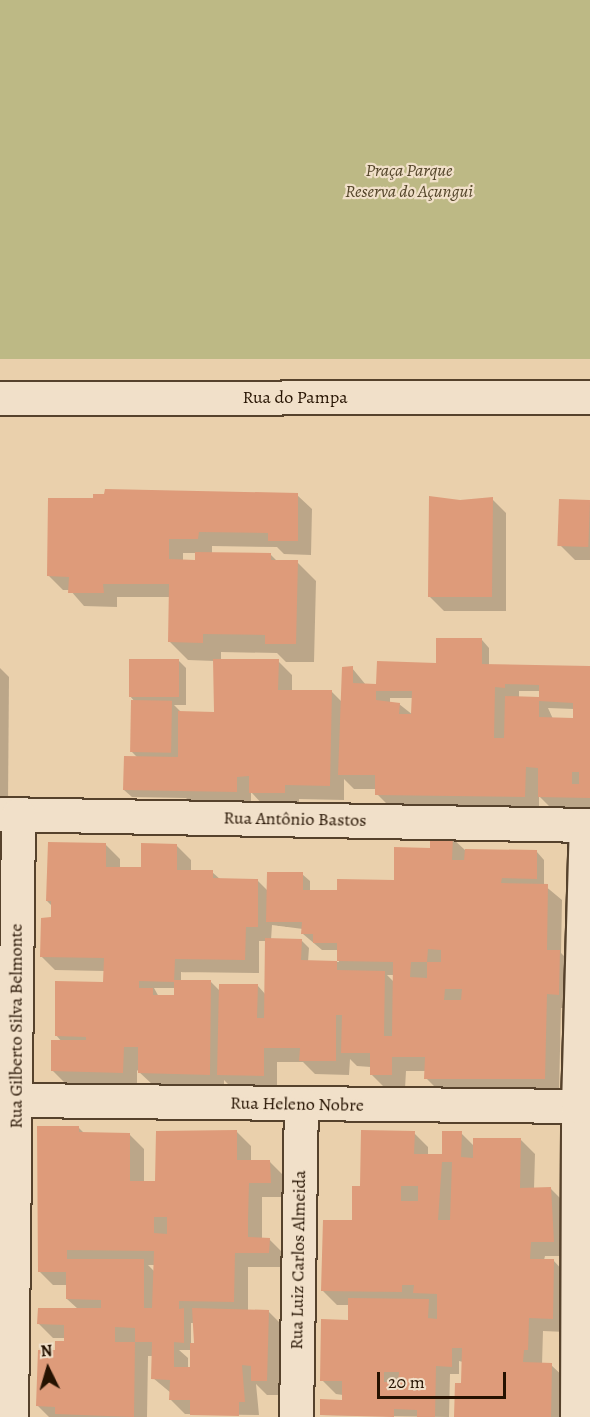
<!DOCTYPE html>
<meta charset="utf-8">
<style>
body{margin:0}
#map{position:relative;width:590px;height:1417px;overflow:hidden;background:#ead0ac;font-family:Alegreya,serif}
div>[style]{position:absolute}
.green>*{inset:0;background:#bdb985;transform-origin:0 0}
.shadow>*{inset:0;background:#0003}
.building>*{inset:0;background:#de9b7a;transform-origin:0 0}
.roads{filter:drop-shadow(2px 0 #56422c) drop-shadow(-2px 0 #56422c) drop-shadow(0 2px #56422c) drop-shadow(0 -2px #56422c)}
.minor>*{height:33px;margin:-16.5px;padding:0 16.5px;transform-origin:16.5px;border-radius:16.5px;background:#f1e0c9}
span{translate:-50% -50%;white-space:nowrap;text-align:center;line-height:1.15;-webkit-text-stroke:4.5px #f1e0c9;paint-order:stroke}
.park-label{font-size:18px;color:#534429;font-style:italic}
.street-label{font-size:18px;color:#251201}
.north{position:absolute;left:18px;top:1339px;width:60px;height:60px;-webkit-text-stroke:4px #f1e0c9;paint-order:stroke;rotate:355deg;font-size:16px;font-weight:700;line-height:24px;text-align:center;color:#251201}
.north::after{content:'';display:block;margin:auto;width:21px;height:27px;background:#251201;clip-path:polygon(50% 0,100% 100%,50% 72%,0 100%)}
.scale{position:absolute;left:377px;top:1372px;width:129px;height:27px;box-sizing:border-box;border:3px solid #251201;border-top:0;padding-left:8px;font-size:18px;line-height:21px;white-space:nowrap;color:#251201;-webkit-text-stroke:4px #f1e0c9;paint-order:stroke}
</style>
<div id="map">
<div class="green">
<i style="left:0;top:0;width:590px;height:359px"></i>
</div>
<div class="shadow">
<i style="clip-path:polygon(evenodd,297px 495px,312px 509px,311px 555px,284px 554px,277px 547px,212px 546px,212px 554px,271px 555px,278px 562px,297px 562px,316px 581px,314px 662px,286px 662px,277px 653px,221px 652px,221px 661px,278px 661px,292px 675px,292px 691px,331px 691px,342px 702px,352px 668px,366px 685px,375px 685px,438px 664px,482px 640px,489px 648px,489px 665px,590px 668px,590px 811px,554px 811px,539px 796px,539px 810px,391px 808px,377px 794px,377px 789px,354px 789px,344px 779px,344px 800px,299px 799px,299px 807px,265px 807px,251px 792px,251px 806px,193px 805px,186px 798px,132px 797px,124px 790px,138px 758px,132px 752px,135px 702px,130px 696px,178px 660px,186px 668px,186px 705px,174px 705px,182px 713px,216px 714px,215px 661px,188px 660px,170px 642px,170px 597px,117px 597px,117px 607px,84px 606px,70px 590px,63px 590px,49px 576px,297px 495px,183px 553px,196px 553px,196px 561px,183px 561px,183px 553px,297px 495px,519px 691px,541px 691px,541px 701px,519px 698px,519px 691px,297px 495px,390px 698px,413px 698px,413px 715px,399px 704px,390px 703px,390px 698px,297px 495px,548px 708px,574px 709px,574px 719px,553px 719px,548px 708px)"></i>
<i style="clip-path:polygon(492px 499px,506px 513px,506px 611px,444px 611px,430px 597px,460px 501px)"></i>
<i style="clip-path:polygon(590px 501px,590px 560px,575px 560px,560px 545px)"></i>
<i style="clip-path:polygon(0 668px,9px 677px,8px 801px,0 801px)"></i>
<i style="clip-path:polygon(evenodd,452px 838px,465px 850px,537px 852px,544px 860px,544px 885px,562px 900px,561px 953px,574px 966px,573px 1008px,561px 1008px,559px 1093px,440px 1092px,426px 1078px,426px 1071px,406px 1071px,405px 1089px,385px 1088px,371px 1074px,371px 1067px,357px 1066px,350px 1059px,349px 1075px,315px 1074px,303px 1062px,277px 1062px,277px 1090px,233px 1089px,224px 1080px,224px 1089px,154px 1086px,137px 1070px,137px 1086px,67px 1085px,52px 1070px,62px 1042px,56px 1035px,105px 984px,105px 971px,55px 970px,41px 956px,53px 919px,52px 906px,47px 901px,105px 844px,120px 859px,120px 868px,142px 869px,176px 845px,191px 860px,191px 871px,212px 872px,221px 880px,258px 881px,268px 891px,302px 874px,310px 881px,310px 892px,338px 892px,395px 881px,452px 838px,272px 925px,303px 929px,303px 934px,322px 950px,338px 950px,339px 962px,308px 962px,309px 948px,301px 940px,271px 940px,272px 925px,452px 838px,259px 941px,267px 941px,266px 995px,258px 986px,220px 991px,211px 982px,181px 982px,181px 972px,259px 973px,259px 941px,452px 838px,387px 975px,394px 975px,394px 982px,387px 975px,452px 838px,154px 988px,175px 988px,175px 997px,159px 997px,154px 988px)"></i>
<i style="clip-path:polygon(evenodd,79px 1128px,85px 1134px,130px 1135px,144px 1149px,144px 1182px,157px 1182px,237px 1132px,251px 1146px,251px 1162px,270px 1162px,284px 1176px,284px 1197px,262px 1197px,262px 1239px,269px 1239px,283px 1253px,283px 1267px,248px 1267px,248px 1311px,268px 1311px,282px 1325px,281px 1395px,267px 1395px,256px 1384px,259px 1415px,185px 1414px,171px 1400px,171px 1393px,153px 1378px,153px 1356px,148px 1356px,147px 1417px,178px 1417px,49px 1417px,38px 1406px,57px 1351px,65px 1343px,65px 1338px,53px 1338px,39px 1324px,78px 1309px,67px 1299px,67px 1285px,53px 1285px,39px 1271px,79px 1128px,148px 1265px,155px 1265px,155px 1272px,148px 1265px,79px 1128px,191px 1323px,194px 1323px,196px 1344px,191px 1345px,191px 1323px,79px 1128px,179px 1350px,191px 1350px,191px 1369px,188px 1369px,188px 1358px,179px 1350px)"></i>
<i style="clip-path:polygon(414px 1133px,428px 1147px,428px 1155px,443px 1156px,461px 1133px,475px 1147px,520px 1139px,535px 1154px,534px 1189px,551px 1189px,565px 1203px,568px 1256px,545px 1256px,544px 1260px,553px 1260px,567px 1275px,566px 1332px,543px 1331px,542px 1365px,551px 1365px,566px 1379px,565px 1417px,455px 1417px,463px 1384px,463px 1362px,459px 1361px,459px 1374px,450px 1374px,449px 1417px,321px 1415px,343px 1401px,343px 1395px,336px 1394px,322px 1380px,349px 1322px,350px 1305px,337px 1305px,323px 1291px,354px 1221px,361px 1188px)"></i>
</div>
<div class="building">
<i style="clip-path:polygon(105px 489px,298px 493px,298px 541px,268px 541px,268px 533px,199px 532px,198px 539px,169px 539px,169px 559px,195px 560px,195px 552px,271px 553px,271px 560px,298px 560px,296px 644px,265px 644px,265px 635px,203px 634px,203px 643px,168px 642px,169px 584px,103px 584px,104px 593px,68px 593px,69px 577px,47px 576px,48px 498px,93px 498px,93px 494px,104px 494px)"></i>
<i style="clip-path:polygon(429px 496px,460px 500px,493px 497px,492px 597px,428px 597px)"></i>
<i style="left:559px;top:499px;width:31px;height:47px;rotate:2deg"></i>
<i style="clip-path:polygon(evenodd,436px 638px,482px 638px,482px 664px,590px 666px,590px 798px,538px 797px,538px 768px,526px 767px,525px 797px,375px 795px,375px 775px,338px 775px,342px 667px,353px 666px,353px 683px,376px 684px,377px 661px,436px 663px,436px 638px,505px 684px,539px 685px,539px 697px,505px 696px,504px 738px,494px 738px,495px 687px,505px 688px,505px 684px,436px 638px,376px 691px,412px 691px,411px 714px,399px 714px,400px 703px,376px 700px,376px 691px,436px 638px,539px 701px,573px 703px,573px 718px,539px 717px,539px 701px,436px 638px,572px 772px,579px 772px,579px 784px,572px 784px,572px 772px)"></i>
<i style="left:129px;top:659px;width:50px;height:38px"></i>
<i style="clip-path:polygon(213px 659px,279px 659px,278px 690px,332px 690px,330px 786px,285px 785px,285px 793px,249px 793px,249px 776px,237px 777px,237px 792px,123px 790px,124px 756px,178px 757px,178px 711px,214px 712px)"></i>
<i style="left:131px;top:700px;width:41px;height:52px;rotate:1deg"></i>
<i style="clip-path:polygon(evenodd,430px 836px,453px 836px,452px 860px,464px 860px,465px 849px,537px 850px,537px 879px,502px 878px,501px 883px,548px 884px,547px 950px,560px 950px,559px 995px,547px 994px,545px 1079px,424px 1079px,425px 1057px,392px 1057px,392px 1075px,370px 1075px,370px 1053px,341px 1053px,342px 1015px,336px 1015px,336px 1061px,299px 1061px,300px 1048px,264px 1048px,264px 1076px,217px 1075px,219px 984px,258px 984px,257px 1018px,264px 1018px,265px 938px,302px 939px,301px 960px,337px 961px,337px 970px,385px 971px,384px 1036px,392px 1036px,393px 962px,337px 961px,337px 943px,313px 943px,313px 934px,301px 934px,302px 922px,266px 922px,267px 872px,303px 872px,303px 890px,337px 890px,337px 879px,394px 880px,394px 847px,430px 848px,430px 836px,428px 949px,441px 950px,441px 962px,427px 962px,427px 978px,410px 977px,411px 962px,427px 962px,428px 949px,430px 836px,445px 989px,462px 989px,461px 1000px,444px 1000px,445px 989px)"></i>
<i style="clip-path:polygon(48px 842px,106px 843px,106px 867px,141px 867px,141px 843px,177px 844px,177px 870px,213px 870px,213px 878px,258px 879px,258px 927px,246px 927px,245px 960px,175px 959px,174px 982px,139px 981px,139px 988px,153px 988px,153px 995px,174px 995px,174px 980px,211px 980px,210px 1075px,138px 1073px,138px 1047px,124px 1047px,123px 1073px,51px 1071px,51px 1040px,86px 1040px,86px 1037px,55px 1036px,55px 981px,103px 982px,104px 958px,40px 957px,41px 918px,51px 917px,51px 901px,46px 901px)"></i>
<i style="clip-path:polygon(evenodd,37px 1126px,79px 1126px,79px 1132px,130px 1133px,130px 1181px,155px 1181px,156px 1131px,237px 1130px,237px 1160px,270px 1160px,271px 1183px,249px 1183px,248px 1219px,248px 1237px,270px 1238px,269px 1253px,235px 1253px,234px 1302px,179px 1301px,179px 1309px,184px 1308px,184px 1343px,174px 1342px,174px 1367px,190px 1367px,190px 1343px,194px 1343px,192px 1308px,269px 1310px,267px 1381px,251px 1381px,251px 1366px,242px 1365px,245px 1402px,239px 1402px,239px 1416px,190px 1415px,190px 1400px,169px 1400px,170px 1380px,151px 1379px,152px 1342px,135px 1342px,134px 1417px,55px 1414px,55px 1407px,36px 1406px,38px 1350px,55px 1350px,55px 1341px,64px 1341px,64px 1325px,37px 1324px,38px 1308px,101px 1308px,101px 1300px,66px 1299px,66px 1272px,38px 1272px,37px 1126px,154px 1217px,167px 1217px,167px 1234px,154px 1233px,154px 1217px,37px 1126px,67px 1250px,154px 1251px,152px 1308px,144px 1308px,144px 1259px,67px 1259px,67px 1250px,37px 1126px,115px 1327px,135px 1328px,135px 1342px,115px 1342px,115px 1327px)"></i>
<i style="clip-path:polygon(evenodd,361px 1130px,415px 1131px,414px 1154px,442px 1154px,442px 1131px,462px 1131px,461px 1157px,473px 1158px,473px 1138px,521px 1138px,520px 1188px,551px 1187px,554px 1242px,531px 1242px,530px 1259px,554px 1259px,553px 1319px,529px 1318px,528px 1350px,524px 1350px,523px 1362px,552px 1363px,551px 1417px,454px 1417px,455px 1383px,461px 1383px,462px 1348px,452px 1348px,452px 1367px,436px 1366px,435px 1417px,417px 1417px,417px 1410px,394px 1409px,394px 1417px,320px 1415px,320px 1399px,342px 1400px,342px 1381px,320px 1381px,321px 1319px,348px 1320px,348px 1298px,429px 1299px,428px 1318px,437px 1319px,437px 1294px,413px 1293px,414px 1285px,402px 1285px,402px 1292px,321px 1291px,323px 1220px,352px 1220px,352px 1186px,360px 1186px,361px 1130px,442px 1162px,452px 1162px,450px 1220px,438px 1220px,442px 1162px,361px 1130px,401px 1186px,418px 1186px,418px 1201px,401px 1201px,401px 1186px,361px 1130px,384px 1372px,399px 1372px,398px 1382px,384px 1382px,384px 1372px)"></i>
</div>
<div class="roads">
<div class="minor">
<i style="left:0;top:398px;width:590px;rotate:-0.1deg"></i>
<i style="left:0;top:814px;width:590px;rotate:1.07deg"></i>
<i style="left:16px;top:1100px;width:562px;rotate:0.61deg"></i>
<i style="left:11px;top:1417px;width:602px;rotate:-89.33deg"></i>
<i style="left:296px;top:1417px;width:313px;rotate:-89.1deg"></i>
<i style="left:577px;top:1417px;width:311px;rotate:-89.8deg"></i>
<i style="left:578px;top:1106px;width:281px;rotate:-88.4deg"></i>
</div>
</div>
<div class="park-label">
<span style="left:409px;top:181px">Praça Parque<br>Reserva do Açungui</span>
</div>
<div class="street-label">
<span style="left:295px;top:397px">Rua do Pampa</span>
<span style="left:295px;top:819px;rotate:1deg">Rua Antônio Bastos</span>
<span style="left:16px;top:1026px;rotate:-90deg">Rua Gilberto Silva Belmonte</span>
<span style="left:297px;top:1104px;rotate:1deg">Rua Heleno Nobre</span>
<span style="left:298px;top:1260px;rotate:-89deg">Rua Luiz Carlos Almeida</span>
</div>
<div class="north">N</div>
<div class="scale">20 m</div>
</div>
